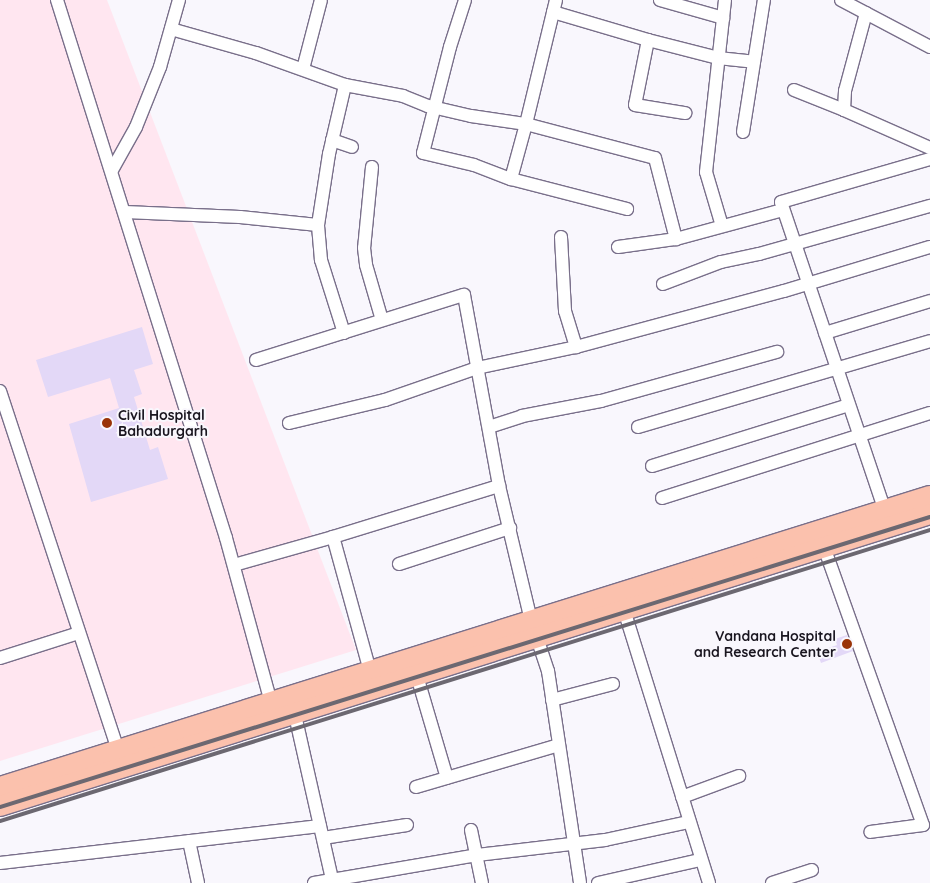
<!DOCTYPE html>
<style>
body{margin:0}
#map{position:relative;width:930px;height:883px;overflow:hidden;background:#f9f7fd;font-family:Quicksand,sans-serif}
div>[style]{position:absolute}
.industrial>*{inset:0;background:#ffe6f0}
.building>*{inset:0;background:#e3d8f7}
.roads{filter:drop-shadow(1px 0 #796f8a) drop-shadow(-1px 0 #796f8a) drop-shadow(0 1px #796f8a) drop-shadow(0 -1px #796f8a)}
.minor>*{height:12px;margin:-6px;padding:0 6px;transform-origin:6px;border-radius:6px;background:#fff}
.primary>*{height:20px;margin:-10px;padding:0 10px;transform-origin:10px;border-radius:10px;background:#fbc1ad}
.rail>*{height:4px;margin:-2px;padding:0 2px;transform-origin:2px;border-radius:2px;background:#6c6871}
.dots>*{width:14px;height:14px;translate:-50% -50%;box-sizing:border-box;border:2px solid #f9f7fd;border-radius:50%}
span{translate:-50% -50%;white-space:nowrap;text-align:center;line-height:1.15;-webkit-text-stroke:4px #f9f7fd;paint-order:stroke}
.poi-label{font-size:14px;color:#19151f;font-weight:700}
.left{translate:0 -50%;text-align:left}
.right{translate:-100% -50%;text-align:right}
</style>
<div id="map">
<div class="industrial">
<i style="clip-path:polygon(0 0,107px 0,356px 650px,0 761px)"></i>
</div>
<div class="building">
<i style="clip-path:polygon(142px 327px,153px 364px,134px 370px,142px 394px,134px 397px,150px 450px,158px 447px,168px 479px,91px 502px,69px 424px,119px 408px,110px 378px,48px 397px,36px 360px)"></i>
<i style="clip-path:polygon(847px 635px,853px 651px,821px 663px,817px 652px,837px 645px,835px 639px)"></i>
</div>
<div class="roads">
<div class="minor">
<i style="left:57px;top:0;width:564px;rotate:72.56deg"></i>
<i style="left:226px;top:538px;width:170px;rotate:74.7deg"></i>
<i style="left:465px;top:0;width:49px;rotate:107.7deg"></i>
<i style="left:450px;top:47px;width:109px;rotate:104.3deg"></i>
<i style="left:423px;top:153px;width:52px;rotate:13.2deg"></i>
<i style="left:474px;top:165px;width:40px;rotate:21deg"></i>
<i style="left:556px;top:0;width:128px;rotate:103.6deg"></i>
<i style="left:526px;top:124px;width:133px;rotate:14.8deg"></i>
<i style="left:655px;top:158px;width:84px;rotate:75.5deg"></i>
<i style="left:676px;top:239px;width:111px;rotate:-15.2deg"></i>
<i style="left:660px;top:0;width:66px;rotate:15.9deg"></i>
<i style="left:841px;top:0;width:101px;rotate:27.8deg"></i>
<i style="left:553px;top:12px;width:99px;rotate:16.4deg"></i>
<i style="left:648px;top:40px;width:66px;rotate:101.3deg"></i>
<i style="left:635px;top:105px;width:51px;rotate:9.1deg"></i>
<i style="left:866px;top:13px;width:81px;rotate:105.1deg"></i>
<i style="left:845px;top:91px;width:19px;rotate:93deg"></i>
<i style="left:844px;top:110px;width:94px;rotate:23.8deg"></i>
<i style="left:171px;top:29px;width:88px;rotate:15.8deg"></i>
<i style="left:256px;top:53px;width:95px;rotate:19.8deg"></i>
<i style="left:345px;top:85px;width:59px;rotate:10.7deg"></i>
<i style="left:403px;top:96px;width:27px;rotate:22deg"></i>
<i style="left:428px;top:106px;width:44px;rotate:13.1deg"></i>
<i style="left:471px;top:116px;width:56px;rotate:8.3deg"></i>
<i style="left:526px;top:124px;width:57px;rotate:105.3deg"></i>
<i style="left:511px;top:179px;width:120px;rotate:14.5deg"></i>
<i style="left:648px;top:40px;width:72px;rotate:14.4deg"></i>
<i style="left:718px;top:58px;width:36px;rotate:6deg"></i>
<i style="left:303px;top:69px;width:71px;rotate:-75.4deg"></i>
<i style="left:794px;top:90px;width:54px;rotate:21.8deg"></i>
<i style="left:743px;top:132px;width:134px;rotate:-81deg"></i>
<i style="left:332px;top:140px;width:21px;rotate:19deg"></i>
<i style="left:372px;top:167px;width:81px;rotate:95.6deg"></i>
<i style="left:364px;top:248px;width:17px;rotate:83deg"></i>
<i style="left:366px;top:265px;width:57px;rotate:73.8deg"></i>
<i style="left:112px;top:170px;width:49px;rotate:-60.8deg"></i>
<i style="left:136px;top:127px;width:65px;rotate:-68.2deg"></i>
<i style="left:160px;top:67px;width:70px;rotate:-74.2deg"></i>
<i style="left:125px;top:212px;width:115px;rotate:2.5deg"></i>
<i style="left:240px;top:217px;width:78px;rotate:5.9deg"></i>
<i style="left:722px;top:226px;width:56px;rotate:-106.5deg"></i>
<i style="left:706px;top:172px;width:173px;rotate:-83.7deg"></i>
<i style="left:561px;top:237px;width:74px;rotate:86.9deg"></i>
<i style="left:565px;top:311px;width:38px;rotate:73deg"></i>
<i style="left:618px;top:247px;width:59px;rotate:-7.9deg"></i>
<i style="left:663px;top:284px;width:62px;rotate:-20.8deg"></i>
<i style="left:721px;top:262px;width:39px;rotate:-12deg"></i>
<i style="left:759px;top:254px;width:178px;rotate:-15.7deg"></i>
<i style="left:344px;top:333px;width:77px;rotate:-107.5deg"></i>
<i style="left:321px;top:260px;width:35px;rotate:-95deg"></i>
<i style="left:318px;top:225px;width:72px;rotate:-81.2deg"></i>
<i style="left:329px;top:154px;width:71px;rotate:-76.9deg"></i>
<i style="left:825px;top:333px;width:110px;rotate:-16.9deg"></i>
<i style="left:256px;top:360px;width:218px;rotate:-17.4deg"></i>
<i style="left:464px;top:295px;width:194px;rotate:79.6deg"></i>
<i style="left:0;top:391px;width:383px;rotate:71.8deg"></i>
<i style="left:289px;top:423px;width:99px;rotate:-13.5deg"></i>
<i style="left:385px;top:400px;width:97px;rotate:-19.2deg"></i>
<i style="left:477px;top:368px;width:101px;rotate:-12deg"></i>
<i style="left:576px;top:347px;width:215px;rotate:-15.1deg"></i>
<i style="left:784px;top:291px;width:152px;rotate:-16.8deg"></i>
<i style="left:489px;top:427px;width:35px;rotate:-18deg"></i>
<i style="left:522px;top:416px;width:80px;rotate:-10.8deg"></i>
<i style="left:601px;top:401px;width:183px;rotate:-15.6deg"></i>
<i style="left:638px;top:427px;width:304px;rotate:-16.4deg"></i>
<i style="left:652px;top:466px;width:206px;rotate:-17.2deg"></i>
<i style="left:662px;top:498px;width:281px;rotate:-17.6deg"></i>
<i style="left:887px;top:517px;width:332px;rotate:-108.6deg"></i>
<i style="left:781px;top:202px;width:155px;rotate:-16.1deg"></i>
<i style="left:824px;top:547px;width:295px;rotate:70.4deg"></i>
<i style="left:923px;top:825px;width:53px;rotate:172.5deg"></i>
<i style="left:399px;top:564px;width:117px;rotate:-18deg"></i>
<i style="left:234px;top:565px;width:103px;rotate:-15.8deg"></i>
<i style="left:624px;top:610px;width:286px;rotate:72.7deg"></i>
<i style="left:0;top:658px;width:83px;rotate:-17.6deg"></i>
<i style="left:370px;top:671px;width:139px;rotate:-105.4deg"></i>
<i style="left:333px;top:537px;width:174px;rotate:-17.1deg"></i>
<i style="left:499px;top:486px;width:138px;rotate:76.6deg"></i>
<i style="left:531px;top:620px;width:54px;rotate:71.6deg"></i>
<i style="left:548px;top:671px;width:214px;rotate:81.4deg"></i>
<i style="left:417px;top:676px;width:106px;rotate:73.6deg"></i>
<i style="left:552px;top:700px;width:63px;rotate:-14.7deg"></i>
<i style="left:295px;top:715px;width:172px;rotate:77.3deg"></i>
<i style="left:416px;top:787px;width:149px;rotate:-16.4deg"></i>
<i style="left:682px;top:797px;width:61px;rotate:-20.2deg"></i>
<i style="left:471px;top:830px;width:54px;rotate:78.3deg"></i>
<i style="left:323px;top:838px;width:85px;rotate:-8.8deg"></i>
<i style="left:189px;top:841px;width:43px;rotate:77.9deg"></i>
<i style="left:0;top:863px;width:322px;rotate:-6.6deg"></i>
<i style="left:314px;top:883px;width:165px;rotate:-9.7deg"></i>
<i style="left:477px;top:855px;width:129px;rotate:-6.7deg"></i>
<i style="left:605px;top:840px;width:86px;rotate:-12.1deg"></i>
<i style="left:598px;top:883px;width:105px;rotate:-12.7deg"></i>
<i style="left:772px;top:883px;width:42px;rotate:-18deg"></i>
</div>
<div class="primary">
<i style="left:0;top:787px;width:974px;rotate:-17.38deg"></i>
<i style="left:0;top:806px;width:975px;rotate:-17.43deg"></i>
</div>
</div>
<div class="rail">
<i style="left:0;top:807px;width:974px;rotate:-17.32deg"></i>
<i style="left:0;top:821px;width:974px;rotate:-17.38deg"></i>
</div>
<div class="dots">
<i style="left:107px;top:423px;background:#9a3408"></i>
<i style="left:847px;top:644px;background:#9a3408"></i>
</div>
<div class="poi-label">
<span class="left" style="left:118px;top:423px">Civil Hospital<br>Bahadurgarh</span>
<span class="right" style="left:836px;top:644px">Vandana Hospital<br>and Research Center</span>
</div>
</div>
